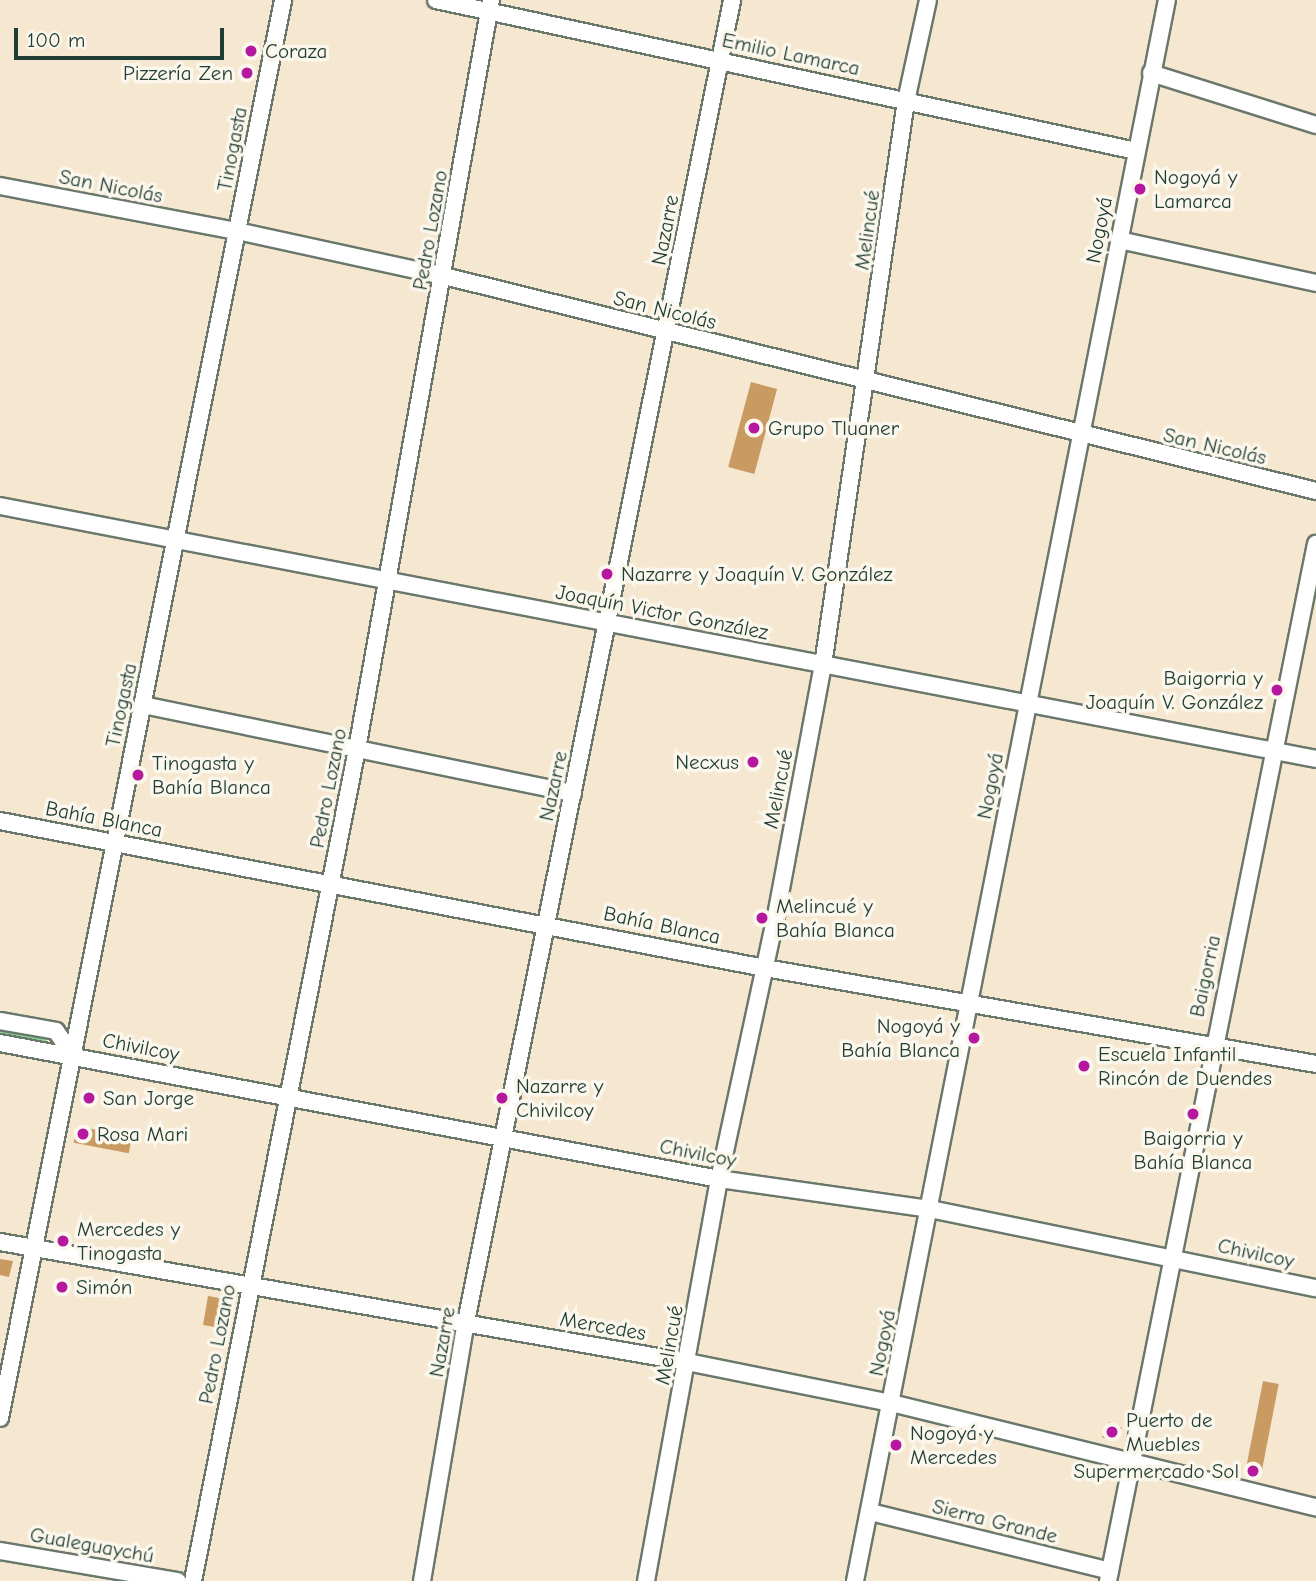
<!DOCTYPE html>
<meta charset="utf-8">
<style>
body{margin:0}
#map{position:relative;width:1316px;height:1581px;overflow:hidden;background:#f6e7d0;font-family:"Comic Neue",sans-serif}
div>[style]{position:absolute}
.green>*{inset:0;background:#84d799}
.building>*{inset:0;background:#c99b63;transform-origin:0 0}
.roads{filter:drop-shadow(2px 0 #6a786b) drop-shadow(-2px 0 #6a786b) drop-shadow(0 2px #6a786b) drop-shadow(0 -2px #6a786b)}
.minor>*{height:16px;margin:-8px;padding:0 8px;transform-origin:8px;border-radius:8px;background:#fff}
.dots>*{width:19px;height:19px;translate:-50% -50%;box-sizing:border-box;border:4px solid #fbf7ec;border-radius:50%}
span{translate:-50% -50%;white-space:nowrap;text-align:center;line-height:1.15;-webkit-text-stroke:7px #fbf7ec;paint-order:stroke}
.poi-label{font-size:21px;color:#1f3d34}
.left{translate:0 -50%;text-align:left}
.right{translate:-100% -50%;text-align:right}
.street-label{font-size:21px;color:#1f3d34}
.scale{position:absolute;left:14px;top:28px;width:210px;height:32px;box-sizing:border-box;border:4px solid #1f3d34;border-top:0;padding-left:9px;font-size:21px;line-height:24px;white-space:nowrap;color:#1f3d34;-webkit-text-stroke:5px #fbf7ec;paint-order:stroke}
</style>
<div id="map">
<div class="green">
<i style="clip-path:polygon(0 1028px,45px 1037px,46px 1042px,0 1036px)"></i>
</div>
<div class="building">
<i style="left:751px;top:382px;width:27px;height:88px;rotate:15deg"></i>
<i style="left:77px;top:1126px;width:56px;height:17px;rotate:11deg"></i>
<i style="clip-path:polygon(0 1259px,13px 1261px,9px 1277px,0 1275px)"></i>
<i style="clip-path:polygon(208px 1296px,219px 1298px,225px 1309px,221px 1328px,203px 1325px)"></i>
<i style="left:1263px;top:1381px;width:16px;height:93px;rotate:11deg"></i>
<i style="clip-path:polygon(1109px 1422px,1122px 1428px,1110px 1441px,1102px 1437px)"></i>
</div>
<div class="roads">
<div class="minor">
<i style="left:436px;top:0;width:716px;rotate:12.17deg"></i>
<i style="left:1151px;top:73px;width:173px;rotate:17.5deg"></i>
<i style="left:0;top:186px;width:241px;rotate:10.8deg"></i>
<i style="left:237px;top:231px;width:212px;rotate:12.3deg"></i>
<i style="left:444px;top:276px;width:898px;rotate:13.85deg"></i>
<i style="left:1119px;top:240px;width:202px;rotate:12.3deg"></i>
<i style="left:0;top:506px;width:1340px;rotate:10.88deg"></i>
<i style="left:143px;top:705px;width:439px;rotate:11.6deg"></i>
<i style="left:0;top:821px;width:779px;rotate:10.88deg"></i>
<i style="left:765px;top:968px;width:559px;rotate:9.88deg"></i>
<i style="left:0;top:1021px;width:57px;rotate:10.1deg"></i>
<i style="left:56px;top:1031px;width:29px;rotate:56deg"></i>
<i style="left:0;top:1043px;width:732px;rotate:10.71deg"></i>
<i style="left:719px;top:1179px;width:213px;rotate:8.1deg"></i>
<i style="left:930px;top:1209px;width:394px;rotate:11.6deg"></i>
<i style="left:0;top:1242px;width:697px;rotate:9.91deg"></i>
<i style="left:687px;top:1362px;width:208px;rotate:11.4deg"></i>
<i style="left:891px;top:1403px;width:438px;rotate:13.8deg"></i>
<i style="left:0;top:1418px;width:1446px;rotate:-78.71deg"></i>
<i style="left:870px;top:1512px;width:247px;rotate:13.8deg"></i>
<i style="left:0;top:1551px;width:180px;rotate:9.6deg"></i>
<i style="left:193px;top:1581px;width:848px;rotate:-78.85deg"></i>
<i style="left:357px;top:749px;width:761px;rotate:-79.86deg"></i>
<i style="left:422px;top:1581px;width:263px;rotate:-80.4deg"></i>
<i style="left:466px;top:1322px;width:1348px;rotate:-78.62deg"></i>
<i style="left:646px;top:1581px;width:409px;rotate:-79.7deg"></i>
<i style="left:719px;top:1179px;width:264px;rotate:-77.8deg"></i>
<i style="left:775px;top:921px;width:260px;rotate:-79.4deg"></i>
<i style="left:823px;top:665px;width:570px;rotate:-81.63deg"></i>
<i style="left:906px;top:101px;width:103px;rotate:-77.7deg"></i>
<i style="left:855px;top:1581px;width:1611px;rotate:-78.84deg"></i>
<i style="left:1108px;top:1581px;width:1058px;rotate:-78.66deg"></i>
</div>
</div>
<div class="dots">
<i style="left:251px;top:51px;background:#b5179e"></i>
<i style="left:247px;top:73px;background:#b5179e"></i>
<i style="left:1140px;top:189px;background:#b5179e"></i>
<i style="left:754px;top:428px;background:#b5179e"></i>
<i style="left:607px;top:574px;background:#b5179e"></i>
<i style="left:1277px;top:690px;background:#b5179e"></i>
<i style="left:753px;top:762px;background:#b5179e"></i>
<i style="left:138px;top:775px;background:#b5179e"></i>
<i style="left:762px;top:918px;background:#b5179e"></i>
<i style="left:974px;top:1038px;background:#b5179e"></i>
<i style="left:1084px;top:1066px;background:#b5179e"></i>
<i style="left:89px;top:1098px;background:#b5179e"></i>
<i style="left:502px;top:1098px;background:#b5179e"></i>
<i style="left:1193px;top:1114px;background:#b5179e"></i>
<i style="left:83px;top:1134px;background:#b5179e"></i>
<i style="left:63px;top:1241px;background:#b5179e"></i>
<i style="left:62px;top:1287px;background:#b5179e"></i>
<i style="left:1112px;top:1432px;background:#b5179e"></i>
<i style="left:896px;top:1445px;background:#b5179e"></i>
<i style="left:1253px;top:1471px;background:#b5179e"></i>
</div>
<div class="poi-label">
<span class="left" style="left:265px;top:51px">Coraza</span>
<span class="right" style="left:233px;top:73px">Pizzería Zen</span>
<span class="left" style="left:1154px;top:189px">Nogoyá y<br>Lamarca</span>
<span class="left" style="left:768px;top:428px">Grupo Tluaner</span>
<span class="left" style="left:621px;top:574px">Nazarre y Joaquín V. González</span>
<span class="right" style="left:1263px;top:690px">Baigorria y<br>Joaquín V. González</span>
<span class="right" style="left:739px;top:762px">Necxus</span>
<span class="left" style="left:152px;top:775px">Tinogasta y<br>Bahía Blanca</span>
<span class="left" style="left:776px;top:918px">Melincué y<br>Bahía Blanca</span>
<span class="right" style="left:960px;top:1038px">Nogoyá y<br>Bahía Blanca</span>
<span class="left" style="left:1098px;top:1066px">Escuela Infantil<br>Rincón de Duendes</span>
<span class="left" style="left:516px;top:1098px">Nazarre y<br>Chivilcoy</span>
<span class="left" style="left:103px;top:1098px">San Jorge</span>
<span class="left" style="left:97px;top:1134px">Rosa Mari</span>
<span style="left:1193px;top:1150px">Baigorria y<br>Bahía Blanca</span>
<span class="left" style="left:77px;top:1241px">Mercedes y<br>Tinogasta</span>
<span class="left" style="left:76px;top:1287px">Simón</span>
<span class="left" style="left:1126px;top:1432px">Puerto de<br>Muebles</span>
<span class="left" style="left:910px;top:1445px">Nogoyá y<br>Mercedes</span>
<span class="right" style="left:1239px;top:1471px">Supermercado Sol</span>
</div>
<div class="street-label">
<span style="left:791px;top:54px;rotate:12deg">Emilio Lamarca</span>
<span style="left:232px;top:149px;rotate:-79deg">Tinogasta</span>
<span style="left:111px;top:186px;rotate:11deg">San Nicolás</span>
<span style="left:430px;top:230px;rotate:-80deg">Pedro Lozano</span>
<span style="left:665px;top:230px;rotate:-79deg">Nazarre</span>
<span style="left:867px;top:230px;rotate:-82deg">Melincué</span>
<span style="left:1099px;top:230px;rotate:-79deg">Nogoyá</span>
<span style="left:665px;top:310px;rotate:14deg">San Nicolás</span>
<span style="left:1215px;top:446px;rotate:13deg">San Nicolás</span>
<span style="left:662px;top:612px;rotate:11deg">Joaquín Victor González</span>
<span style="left:121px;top:705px;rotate:-78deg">Tinogasta</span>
<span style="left:553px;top:786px;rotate:-78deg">Nazarre</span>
<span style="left:990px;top:786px;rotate:-79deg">Nogoyá</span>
<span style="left:328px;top:788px;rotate:-79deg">Pedro Lozano</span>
<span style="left:778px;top:789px;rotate:-79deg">Melincué</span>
<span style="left:104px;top:819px;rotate:11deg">Bahía Blanca</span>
<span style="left:662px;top:925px;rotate:12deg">Bahía Blanca</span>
<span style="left:1205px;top:976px;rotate:-78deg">Baigorria</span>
<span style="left:141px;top:1047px;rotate:11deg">Chivilcoy</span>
<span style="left:698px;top:1153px;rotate:11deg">Chivilcoy</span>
<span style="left:1256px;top:1253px;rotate:12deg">Chivilcoy</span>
<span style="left:603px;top:1326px;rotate:10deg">Mercedes</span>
<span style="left:442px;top:1342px;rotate:-80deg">Nazarre</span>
<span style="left:882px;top:1343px;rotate:-79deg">Nogoyá</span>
<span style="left:217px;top:1344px;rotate:-79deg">Pedro Lozano</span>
<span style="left:669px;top:1345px;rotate:-80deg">Melincué</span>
<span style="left:995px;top:1521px;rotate:14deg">Sierra Grande</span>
<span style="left:92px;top:1545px;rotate:10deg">Gualeguaychú</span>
</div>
<div class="scale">100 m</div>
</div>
